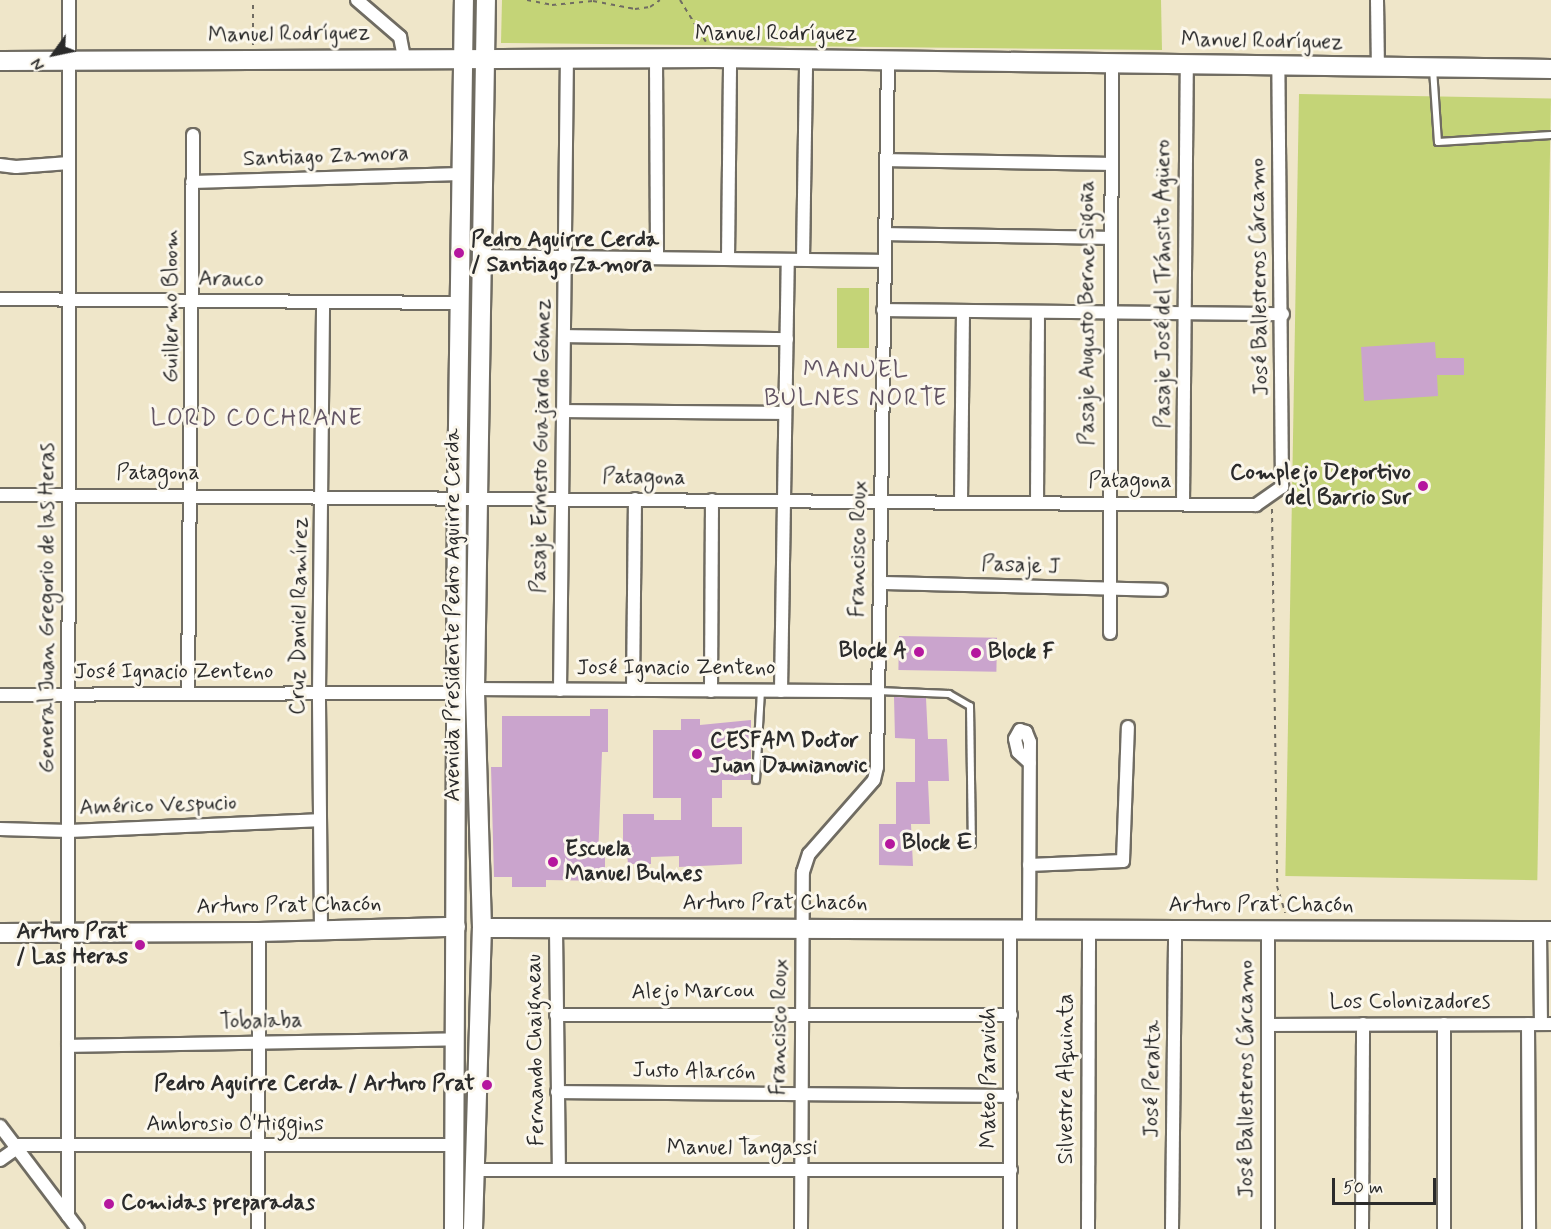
<!DOCTYPE html>
<meta charset="utf-8">
<style>
body{margin:0}
#map{position:relative;width:1551px;height:1229px;overflow:hidden;background:#efe6c9;font-family:Mynerve,sans-serif}
div>[style]{position:absolute}
.green>*{inset:0;background:#c4d477;transform-origin:0 0}
.building>*{inset:0;background:#caa4cd;transform-origin:0 0}
.path>*{height:2px;margin-top:-1px;transform-origin:0;background:repeating-linear-gradient(90deg,#706c62 0 4.5px,transparent 0 9px)}
.roads{filter:drop-shadow(2px 0 #706c62) drop-shadow(-2px 0 #706c62) drop-shadow(0 2px #706c62) drop-shadow(0 -2px #706c62)}
.lane>*{height:6px;margin:-3px;padding:0 3px;transform-origin:3px;border-radius:3px;background:#fff}
.street>*{height:12px;margin:-6px;padding:0 6px;transform-origin:6px;border-radius:6px;background:#fff}
.secondary>*{height:18px;margin:-9px;padding:0 9px;transform-origin:9px;border-radius:9px;background:#fff}
.dots>*{width:16px;height:16px;translate:-50% -50%;box-sizing:border-box;border:3px solid #fbf7ec;border-radius:50%}
span{translate:-50% -50%;white-space:nowrap;text-align:center;line-height:1.15;-webkit-text-stroke:6px #fbf7ec;paint-order:stroke}
.street-label{font-size:22px;color:#2b2b2b}
.poi-label{font-size:22px;color:#2b2b2b;font-weight:700}
.left{translate:0 -50%;text-align:left}
.right{translate:-100% -50%;text-align:right}
.neighbourhood-label{font-size:24px;color:#635564;letter-spacing:1.5px}
.north{position:absolute;left:24px;top:24px;width:60px;height:60px;-webkit-text-stroke:4px #fbf7ec;paint-order:stroke;rotate:237deg;font-size:16px;font-weight:700;line-height:24px;text-align:center;color:#2b2b2b}
.north::after{content:'';display:block;margin:auto;width:21px;height:27px;background:#2b2b2b;clip-path:polygon(50% 0,100% 100%,50% 72%,0 100%)}
.scale{position:absolute;left:1332px;top:1178px;width:104px;height:27px;box-sizing:border-box;border:3px solid #2b2b2b;border-top:0;padding-left:8px;font-size:18px;line-height:21px;white-space:nowrap;color:#2b2b2b;-webkit-text-stroke:4px #fbf7ec;paint-order:stroke}
</style>
<div id="map">
<div class="green">
<i style="clip-path:polygon(502px 0,1161px 0,1162px 50px,501px 43px)"></i>
<i style="left:1299px;top:94px;width:252px;height:782px;rotate:1deg"></i>
<i style="left:837px;top:288px;width:32px;height:60px"></i>
</div>
<div class="building">
<i style="clip-path:polygon(1435px 342px,1436px 358px,1464px 358px,1464px 375px,1437px 375px,1438px 396px,1364px 401px,1361px 347px)"></i>
<i style="left:899px;top:636px;width:98px;height:34px;rotate:1deg"></i>
<i style="clip-path:polygon(894px 697px,926px 698px,928px 739px,947px 739px,949px 781px,928px 781px,930px 824px,911px 824px,913px 866px,879px 865px,879px 824px,896px 824px,896px 782px,915px 782px,915px 739px,895px 738px)"></i>
<i style="clip-path:polygon(590px 709px,608px 709px,608px 752px,602px 752px,599px 833px,598px 856px,605px 856px,605px 881px,546px 880px,546px 887px,512px 887px,512px 877px,494px 877px,491px 767px,502px 767px,502px 716px,590px 716px)"></i>
<i style="clip-path:polygon(681px 719px,700px 719px,700px 725px,751px 720px,751px 780px,722px 780px,722px 798px,712px 798px,712px 827px,742px 827px,742px 864px,679px 867px,679px 856px,651px 857px,651px 864px,628px 864px,627px 853px,623px 853px,623px 814px,654px 814px,654px 820px,681px 820px,681px 798px,653px 798px,653px 730px,681px 730px)"></i>
</div>
<div class="path">
<i style="left:527px;top:0;width:25px;rotate:11deg"></i>
<i style="left:552px;top:5px;width:41px;rotate:-5.6deg"></i>
<i style="left:593px;top:1px;width:43px;rotate:10.8deg"></i>
<i style="left:635px;top:9px;width:15px;rotate:-8deg"></i>
<i style="left:650px;top:7px;width:12px;rotate:-35deg"></i>
<i style="left:680px;top:0;width:49px;rotate:58.2deg"></i>
<i style="left:253px;top:45px;width:45px;rotate:-90deg"></i>
<i style="left:1272px;top:509px;width:377px;rotate:89.2deg"></i>
<i style="left:1277px;top:886px;width:28px;rotate:73deg"></i>
</div>
<div class="roads">
<div class="lane">
<i style="left:1433px;top:69px;width:73px;rotate:86.1deg"></i>
<i style="left:1438px;top:142px;width:113px;rotate:-3.5deg"></i>
<i style="left:878px;top:691px;width:71px;rotate:2.4deg"></i>
<i style="left:949px;top:694px;width:24px;rotate:30deg"></i>
<i style="left:970px;top:706px;width:138px;rotate:89.2deg"></i>
<i style="left:756px;top:780px;width:89px;rotate:-86.8deg"></i>
</div>
<div class="street">
<i style="left:357px;top:0;width:57px;rotate:40.7deg"></i>
<i style="left:400px;top:37px;width:20px;rotate:79deg"></i>
<i style="left:1377px;top:0;width:68px;rotate:89.2deg"></i>
<i style="left:656px;top:59px;width:199px;rotate:89.7deg"></i>
<i style="left:887px;top:160px;width:222px;rotate:1deg"></i>
<i style="left:0;top:165px;width:16px;rotate:7deg"></i>
<i style="left:16px;top:167px;width:53px;rotate:-4.3deg"></i>
<i style="left:192px;top:182px;width:269px;rotate:-1.7deg"></i>
<i style="left:887px;top:234px;width:222px;rotate:1deg"></i>
<i style="left:479px;top:256px;width:406px;rotate:0.7deg"></i>
<i style="left:728px;top:259px;width:201px;rotate:-89.4deg"></i>
<i style="left:803px;top:259px;width:200px;rotate:-89.1deg"></i>
<i style="left:0;top:299px;width:462px;rotate:0.5deg"></i>
<i style="left:883px;top:310px;width:400px;rotate:0.6deg"></i>
<i style="left:564px;top:336px;width:223px;rotate:0.8deg"></i>
<i style="left:564px;top:411px;width:221px;rotate:0.5deg"></i>
<i style="left:0;top:495px;width:1256px;rotate:0.46deg"></i>
<i style="left:1256px;top:505px;width:32px;rotate:-35deg"></i>
<i style="left:1282px;top:487px;width:420px;rotate:-90.5deg"></i>
<i style="left:961px;top:503px;width:191px;rotate:-89.4deg"></i>
<i style="left:1037px;top:503px;width:190px;rotate:-89.7deg"></i>
<i style="left:1183px;top:503px;width:438px;rotate:-89.5deg"></i>
<i style="left:880px;top:583px;width:281px;rotate:1.4deg"></i>
<i style="left:1110px;top:633px;width:569px;rotate:-89.8deg"></i>
<i style="left:475px;top:689px;width:403px;rotate:0.3deg"></i>
<i style="left:560px;top:690px;width:632px;rotate:-89.37deg"></i>
<i style="left:633px;top:690px;width:191px;rotate:-89.4deg"></i>
<i style="left:711px;top:691px;width:191px;rotate:-89.7deg"></i>
<i style="left:781px;top:691px;width:431px;rotate:-89.1deg"></i>
<i style="left:188px;top:693px;width:558px;rotate:-89.49deg"></i>
<i style="left:0;top:695px;width:456px;rotate:-0.3deg"></i>
<i style="left:0;top:829px;width:69px;rotate:1.7deg"></i>
<i style="left:69px;top:831px;width:249px;rotate:-2.5deg"></i>
<i style="left:1029px;top:865px;width:94px;rotate:-2.4deg"></i>
<i style="left:1123px;top:861px;width:134px;rotate:-87.9deg"></i>
<i style="left:1029px;top:928px;width:186px;rotate:-89.7deg"></i>
<i style="left:1030px;top:742px;width:11px;rotate:-112deg"></i>
<i style="left:1026px;top:732px;width:6px;rotate:-162deg"></i>
<i style="left:1020px;top:730px;width:10px;rotate:119deg"></i>
<i style="left:1015px;top:739px;width:13px;rotate:77deg"></i>
<i style="left:1018px;top:752px;width:16px;rotate:43deg"></i>
<i style="left:321px;top:930px;width:237px;rotate:-90.5deg"></i>
<i style="left:319px;top:693px;width:391px;rotate:-89.4deg"></i>
<i style="left:556px;top:930px;width:240px;rotate:89.3deg"></i>
<i style="left:1540px;top:931px;width:93px;rotate:89.4deg"></i>
<i style="left:556px;top:1015px;width:455px"></i>
<i style="left:1444px;top:1024px;width:205px;rotate:90deg"></i>
<i style="left:1528px;top:1024px;width:205px;rotate:89.7deg"></i>
<i style="left:1268px;top:1025px;width:283px;rotate:-0.2deg"></i>
<i style="left:68px;top:1046px;width:387px;rotate:-1deg"></i>
<i style="left:557px;top:1092px;width:454px;rotate:0.5deg"></i>
<i style="left:0;top:1126px;width:129px;rotate:52.9deg"></i>
<i style="left:14px;top:1145px;width:441px"></i>
<i style="left:0;top:1160px;width:21px;rotate:-35deg"></i>
<i style="left:474px;top:1170px;width:537px"></i>
<i style="left:68px;top:1216px;width:1216px;rotate:-89.95deg"></i>
<i style="left:258px;top:1229px;width:297px;rotate:-89.8deg"></i>
<i style="left:801px;top:1229px;width:357px;rotate:-89.7deg"></i>
<i style="left:803px;top:872px;width:19px;rotate:-72deg"></i>
<i style="left:809px;top:854px;width:98px;rotate:-48.7deg"></i>
<i style="left:874px;top:780px;width:13px;rotate:-77deg"></i>
<i style="left:877px;top:767px;width:707px;rotate:-89.11deg"></i>
<i style="left:1010px;top:1229px;width:302px;rotate:-90deg"></i>
<i style="left:1088px;top:1229px;width:300px;rotate:-89.8deg"></i>
<i style="left:1172px;top:1229px;width:299px;rotate:-89.4deg"></i>
<i style="left:1268px;top:1229px;width:299px;rotate:-90deg"></i>
<i style="left:1362px;top:1229px;width:205px;rotate:-89.7deg"></i>
</div>
<div class="secondary">
<i style="left:0;top:61px;width:714px;rotate:-0.24deg"></i>
<i style="left:714px;top:58px;width:837px;rotate:0.75deg"></i>
<i style="left:482px;top:928px;width:1069px;rotate:0.16deg"></i>
<i style="left:0;top:933px;width:259px;rotate:-0.2deg"></i>
<i style="left:259px;top:932px;width:197px;rotate:-1.5deg"></i>
<i style="left:454px;top:1229px;width:732px;rotate:-89.77deg"></i>
<i style="left:457px;top:497px;width:497px;rotate:-89.2deg"></i>
<i style="left:473px;top:1229px;width:301px;rotate:-88.3deg"></i>
<i style="left:482px;top:928px;width:239px;rotate:-91.7deg"></i>
<i style="left:475px;top:689px;width:689px;rotate:-89.09deg"></i>
</div>
</div>
<div class="dots">
<i style="left:459px;top:253px;background:#b5179e"></i>
<i style="left:1423px;top:486px;background:#b5179e"></i>
<i style="left:919px;top:652px;background:#b5179e"></i>
<i style="left:976px;top:653px;background:#b5179e"></i>
<i style="left:697px;top:754px;background:#b5179e"></i>
<i style="left:890px;top:844px;background:#b5179e"></i>
<i style="left:553px;top:862px;background:#b5179e"></i>
<i style="left:140px;top:945px;background:#b5179e"></i>
<i style="left:487px;top:1085px;background:#b5179e"></i>
<i style="left:109px;top:1204px;background:#b5179e"></i>
</div>
<div class="street-label">
<span style="left:289px;top:35px;rotate:-1deg">Manuel Rodríguez</span>
<span style="left:776px;top:35px">Manuel Rodríguez</span>
<span style="left:1262px;top:42px;rotate:1deg">Manuel Rodríguez</span>
<span style="left:326px;top:157px;rotate:-2deg">Santiago Zamora</span>
<span style="left:1260px;top:277px;rotate:-91deg">José Ballesteros Cárcamo</span>
<span style="left:231px;top:280px;rotate:1deg">Arauco</span>
<span style="left:1164px;top:284px;rotate:-90deg">Pasaje José del Tránsito Agüero</span>
<span style="left:172px;top:306px;rotate:-90deg">Guillermo Bloom</span>
<span style="left:1088px;top:313px;rotate:-90deg">Pasaje Augusto Berne Sigoña</span>
<span style="left:542px;top:446px;rotate:-89deg">Pasaje Ernesto Guajardo Gómez</span>
<span style="left:158px;top:474px">Patagona</span>
<span style="left:644px;top:478px;rotate:1deg">Patagona</span>
<span style="left:1130px;top:482px">Patagona</span>
<span style="left:859px;top:549px;rotate:-89deg">Francisco Roux</span>
<span style="left:1021px;top:566px;rotate:2deg">Pasaje J</span>
<span style="left:48px;top:608px;rotate:-90deg">General Juan Gregorio de las Heras</span>
<span style="left:454px;top:615px;rotate:-90deg">Avenida Presidente Pedro Aguirre Cerda</span>
<span style="left:300px;top:616px;rotate:-89deg">Cruz Daniel Ramírez</span>
<span style="left:676px;top:669px">José Ignacio Zenteno</span>
<span style="left:174px;top:673px">José Ignacio Zenteno</span>
<span style="left:158px;top:806px;rotate:-2deg">Américo Vespucio</span>
<span style="left:775px;top:904px">Arturo Prat Chacón</span>
<span style="left:289px;top:906px;rotate:-1deg">Arturo Prat Chacón</span>
<span style="left:1261px;top:906px">Arturo Prat Chacón</span>
<span style="left:693px;top:992px;rotate:-1deg">Alejo Marcou</span>
<span style="left:1410px;top:1003px">Los Colonizadores</span>
<span style="left:261px;top:1022px;rotate:-1deg">Tobalaba</span>
<span style="left:780px;top:1027px;rotate:-89deg">Francisco Roux</span>
<span style="left:536px;top:1050px;rotate:-91deg">Fernando Chaigneau</span>
<span style="left:694px;top:1072px;rotate:1deg">Justo Alarcón</span>
<span style="left:990px;top:1078px;rotate:-90deg">Mateo Paravich</span>
<span style="left:1067px;top:1079px;rotate:-90deg">Silvestre Alquinta</span>
<span style="left:1153px;top:1079px;rotate:-89deg">José Peralta</span>
<span style="left:1247px;top:1079px;rotate:-90deg">José Ballesteros Cárcamo</span>
<span style="left:235px;top:1125px">Ambrosio O'Higgins</span>
<span style="left:742px;top:1149px">Manuel Tangassi</span>
</div>
<div class="poi-label">
<span class="left" style="left:471px;top:253px">Pedro Aguirre Cerda<br>/ Santiago Zamora</span>
<span class="right" style="left:1411px;top:486px">Complejo Deportivo<br>del Barrio Sur</span>
<span class="right" style="left:907px;top:652px">Block A</span>
<span class="left" style="left:988px;top:653px">Block F</span>
<span class="left" style="left:710px;top:754px">CESFAM Doctor<br>Juan Damianovic</span>
<span class="left" style="left:902px;top:844px">Block E</span>
<span class="left" style="left:565px;top:862px">Escuela<br>Manuel Bulnes</span>
<span class="right" style="left:128px;top:945px">Arturo Prat<br>/ Las Heras</span>
<span class="right" style="left:475px;top:1085px">Pedro Aguirre Cerda / Arturo Prat</span>
<span class="left" style="left:121px;top:1204px">Comidas preparadas</span>
</div>
<div class="neighbourhood-label">
<span style="left:856px;top:385px">MANUEL<br>BULNES NORTE</span>
<span style="left:257px;top:419px">LORD COCHRANE</span>
</div>
<div class="north">N</div>
<div class="scale">50 m</div>
</div>
